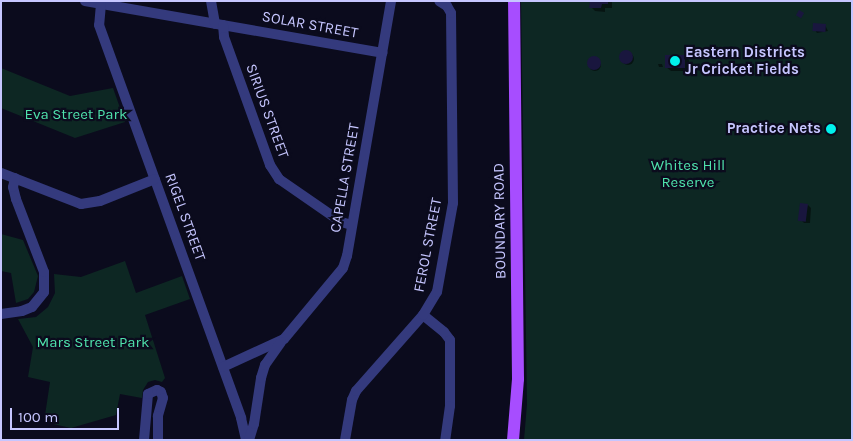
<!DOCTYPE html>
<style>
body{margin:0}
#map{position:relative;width:853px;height:441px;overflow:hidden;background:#0b0b1d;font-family:Karla,sans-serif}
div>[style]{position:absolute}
.green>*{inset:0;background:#0d2723}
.shadow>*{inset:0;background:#0007}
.round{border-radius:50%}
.building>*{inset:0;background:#19163e;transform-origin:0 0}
.minor>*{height:10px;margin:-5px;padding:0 5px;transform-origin:5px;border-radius:5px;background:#343a7d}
.major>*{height:12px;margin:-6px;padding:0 6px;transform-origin:6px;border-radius:6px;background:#a74dff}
.dots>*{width:14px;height:14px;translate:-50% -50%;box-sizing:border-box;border:2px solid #0b0b1d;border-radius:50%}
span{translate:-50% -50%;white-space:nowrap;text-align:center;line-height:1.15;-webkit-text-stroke:4.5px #0b0b1d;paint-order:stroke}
.street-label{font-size:15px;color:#c6c6ff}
.poi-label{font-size:15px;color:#c6c6ff;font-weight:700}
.left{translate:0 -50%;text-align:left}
.right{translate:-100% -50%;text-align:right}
.park-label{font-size:15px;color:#4fe2ac}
.frame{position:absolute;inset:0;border:2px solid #c6c6ff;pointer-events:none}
.scale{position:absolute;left:10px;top:408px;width:109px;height:22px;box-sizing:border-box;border:2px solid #c6c6ff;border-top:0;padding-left:6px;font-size:15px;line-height:18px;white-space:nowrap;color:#c6c6ff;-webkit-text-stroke:4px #0b0b1d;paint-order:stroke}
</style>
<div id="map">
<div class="green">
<i style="clip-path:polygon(521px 1px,852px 1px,852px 440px,524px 440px,527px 404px)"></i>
<i style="clip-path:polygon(1px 68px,70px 96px,113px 88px,125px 122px,75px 138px,1px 108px)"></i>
<i style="clip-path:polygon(1px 234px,23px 240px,38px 276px,34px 292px,28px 299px,16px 303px,11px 273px,1px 271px)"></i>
<i style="clip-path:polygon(125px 261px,136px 293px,182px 276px,190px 299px,145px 315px,165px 378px,162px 382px,155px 380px,148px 382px,143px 390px,142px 398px,120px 394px,116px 415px,71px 428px,44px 422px,50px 382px,28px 377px,33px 347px,18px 319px,36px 317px,48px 307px,55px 293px,54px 274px,81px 277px)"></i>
</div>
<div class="shadow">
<i style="clip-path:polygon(591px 1px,612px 1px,612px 8px,605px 8px,605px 12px,595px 11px,591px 7px)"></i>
<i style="clip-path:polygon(825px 25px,828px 31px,817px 33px,815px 30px)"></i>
<i class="round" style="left:622px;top:53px;width:12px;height:12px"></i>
<i style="clip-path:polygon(685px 56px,689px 60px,689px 71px,671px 71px,666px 67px)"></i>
<i class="round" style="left:589px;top:59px;width:12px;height:12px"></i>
<i style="clip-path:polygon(658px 64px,662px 64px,663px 67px,659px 67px)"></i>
<i style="clip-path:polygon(808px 205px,811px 208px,810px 223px,804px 223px,801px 220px)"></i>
</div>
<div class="building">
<i style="clip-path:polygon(590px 1px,608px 1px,608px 4px,602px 4px,601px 8px,589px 8px)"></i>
<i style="left:799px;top:10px;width:6px;height:6px;rotate:31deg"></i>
<i style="left:813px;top:23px;width:13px;height:8px;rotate:4deg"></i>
<i class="round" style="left:619px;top:50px;width:14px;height:14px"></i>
<i style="left:665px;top:55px;width:20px;height:13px"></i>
<i class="round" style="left:587px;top:56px;width:14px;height:14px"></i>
<i style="left:800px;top:203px;width:8px;height:18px;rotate:7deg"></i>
</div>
<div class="minor">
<i style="left:85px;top:1px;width:302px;rotate:9.9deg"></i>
<i style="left:211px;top:1px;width:23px;rotate:80deg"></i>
<i style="left:101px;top:4px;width:21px;rotate:95deg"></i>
<i style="left:99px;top:25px;width:418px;rotate:70.1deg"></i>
<i style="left:241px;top:418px;width:23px;rotate:77deg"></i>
<i style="left:223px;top:25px;width:12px;rotate:85deg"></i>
<i style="left:224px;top:37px;width:136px;rotate:70.2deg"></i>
<i style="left:270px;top:165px;width:17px;rotate:57deg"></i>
<i style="left:279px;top:179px;width:75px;rotate:34.7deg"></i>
<i style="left:341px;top:222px;width:11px;rotate:15deg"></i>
<i style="left:1px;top:173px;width:86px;rotate:21.2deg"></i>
<i style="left:81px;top:204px;width:19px;rotate:-9deg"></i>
<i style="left:100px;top:201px;width:59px;rotate:-21.8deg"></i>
<i style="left:1px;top:314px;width:21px;rotate:-8deg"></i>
<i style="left:22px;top:311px;width:11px;rotate:-22deg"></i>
<i style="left:32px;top:307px;width:19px;rotate:-51deg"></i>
<i style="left:44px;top:292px;width:20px;rotate:-90deg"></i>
<i style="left:44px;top:272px;width:78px;rotate:-111deg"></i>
<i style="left:16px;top:199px;width:12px;rotate:-104deg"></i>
<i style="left:13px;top:187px;width:9px;rotate:-77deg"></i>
<i style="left:423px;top:315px;width:27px;rotate:39deg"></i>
<i style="left:444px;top:332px;width:10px;rotate:53deg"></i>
<i style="left:450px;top:340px;width:66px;rotate:90deg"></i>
<i style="left:450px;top:406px;width:34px;rotate:98deg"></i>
<i style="left:223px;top:367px;width:67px;rotate:-24.7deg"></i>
<i style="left:284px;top:339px;width:92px;rotate:-50.3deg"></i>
<i style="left:343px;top:268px;width:13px;rotate:-72deg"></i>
<i style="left:347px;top:256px;width:259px;rotate:-80.2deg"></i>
<i style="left:144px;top:440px;width:46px;rotate:-85deg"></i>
<i style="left:148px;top:394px;width:10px;rotate:-24deg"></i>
<i style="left:157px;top:390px;width:4px;rotate:27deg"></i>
<i style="left:161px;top:392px;width:6px;rotate:72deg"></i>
<i style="left:163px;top:398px;width:19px;rotate:106deg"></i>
<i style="left:158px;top:416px;width:24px;rotate:90deg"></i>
<i style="left:249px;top:440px;width:17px;rotate:-73deg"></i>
<i style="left:254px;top:424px;width:47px;rotate:-81.3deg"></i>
<i style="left:261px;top:378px;width:14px;rotate:-73deg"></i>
<i style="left:265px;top:365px;width:28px;rotate:-55deg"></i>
<i style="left:345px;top:440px;width:41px;rotate:-80.1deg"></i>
<i style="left:352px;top:400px;width:10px;rotate:-66deg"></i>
<i style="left:356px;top:391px;width:101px;rotate:-48.6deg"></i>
<i style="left:423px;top:315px;width:27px;rotate:-59deg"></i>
<i style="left:437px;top:292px;width:90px;rotate:-79.8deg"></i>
<i style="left:453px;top:203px;width:190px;rotate:-90.6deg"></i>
<i style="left:451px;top:13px;width:8px;rotate:-120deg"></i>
<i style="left:447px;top:6px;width:9px;rotate:-148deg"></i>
</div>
<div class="major">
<i style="left:513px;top:440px;width:61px;rotate:-85.3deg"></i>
<i style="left:518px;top:379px;width:378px;rotate:-90.6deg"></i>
</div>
<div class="dots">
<i style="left:675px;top:61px;background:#00f1ec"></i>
<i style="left:831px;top:129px;background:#00f1ec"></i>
</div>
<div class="street-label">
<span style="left:310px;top:25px;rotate:10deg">SOLAR STREET</span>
<span style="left:267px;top:111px;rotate:70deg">SIRIUS STREET</span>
<span style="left:345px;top:178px;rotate:-80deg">CAPELLA STREET</span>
<span style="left:185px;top:217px;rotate:70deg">RIGEL STREET</span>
<span style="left:500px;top:221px;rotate:-91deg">BOUNDARY ROAD</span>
<span style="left:428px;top:245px;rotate:-79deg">FEROL STREET</span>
</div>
<div class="poi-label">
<span class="left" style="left:685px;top:61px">Eastern Districts<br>Jr Cricket Fields</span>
<span class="right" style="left:821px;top:129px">Practice Nets</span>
</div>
<div class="park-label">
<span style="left:76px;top:115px">Eva Street Park</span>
<span style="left:688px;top:174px">Whites Hill<br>Reserve</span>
<span style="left:93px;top:343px">Mars Street Park</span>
</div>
<div class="frame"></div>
<div class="scale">100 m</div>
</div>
